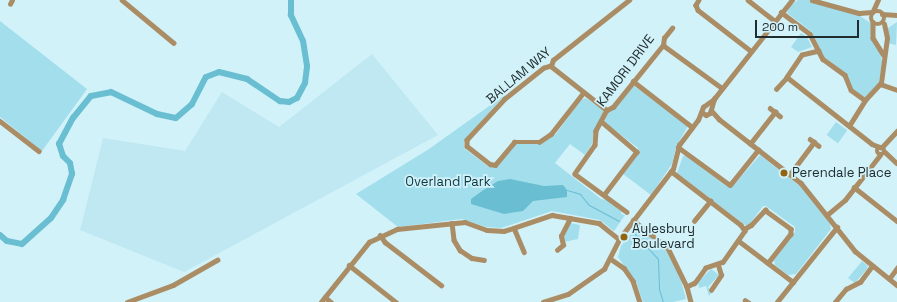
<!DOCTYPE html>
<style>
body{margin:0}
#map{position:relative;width:897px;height:302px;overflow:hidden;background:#d2f2f9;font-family:"Space Grotesk",sans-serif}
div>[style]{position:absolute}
.built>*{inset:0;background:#bfe8f2}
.green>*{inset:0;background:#a3deed;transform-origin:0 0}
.water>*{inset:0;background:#69bed2}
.stream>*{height:1px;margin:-0.5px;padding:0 0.5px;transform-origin:0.5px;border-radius:0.5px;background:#69bed2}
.river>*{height:6px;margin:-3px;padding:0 3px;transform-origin:3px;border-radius:3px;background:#69bed2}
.minor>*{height:4.5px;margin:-2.25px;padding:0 2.25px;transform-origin:2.25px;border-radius:2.25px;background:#aa8d65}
.minor>.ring{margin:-2.25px;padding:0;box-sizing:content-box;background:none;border:4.5px solid #aa8d65;border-radius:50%}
.dots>*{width:11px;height:11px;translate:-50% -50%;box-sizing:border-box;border:2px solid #d2f2f9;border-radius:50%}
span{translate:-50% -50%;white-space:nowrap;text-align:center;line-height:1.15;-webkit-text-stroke:3.5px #d2f2f9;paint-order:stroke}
.street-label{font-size:13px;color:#202c2e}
.poi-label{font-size:13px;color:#202c2e}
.left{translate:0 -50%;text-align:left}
.park-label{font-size:13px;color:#0d363f}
.scale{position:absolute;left:755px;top:20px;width:104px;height:18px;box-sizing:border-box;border:2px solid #202c2e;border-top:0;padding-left:5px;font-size:12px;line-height:14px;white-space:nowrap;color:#202c2e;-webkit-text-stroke:3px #d2f2f9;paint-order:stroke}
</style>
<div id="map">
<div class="built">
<i style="clip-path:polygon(372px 54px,438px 135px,184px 272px,80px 230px,103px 138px,185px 151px,222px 92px,279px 127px)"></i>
</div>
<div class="green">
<i style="clip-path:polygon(798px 0,809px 0,857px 14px,872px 24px,871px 36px,880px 48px,882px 62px,879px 83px,869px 97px,864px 97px,852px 89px,847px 74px,824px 57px,812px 32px,787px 13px,790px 6px)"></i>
<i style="clip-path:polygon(0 21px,87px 89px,42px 151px,0 117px)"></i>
<i style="clip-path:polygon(897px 22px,896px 45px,887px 43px,888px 28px)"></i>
<i style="clip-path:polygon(801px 33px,807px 37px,812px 47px,798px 52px,791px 47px)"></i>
<i style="clip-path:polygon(633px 85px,688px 126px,676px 147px,672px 164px,651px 195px,623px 174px,637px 155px,638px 148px,604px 122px,608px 113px)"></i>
<i style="clip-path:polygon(506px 94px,464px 140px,464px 148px,489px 167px,495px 167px,516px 144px,540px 144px,556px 134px,581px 100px,586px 98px,603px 110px,603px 116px,594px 131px,592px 144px,585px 155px,570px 144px,555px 163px,601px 199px,607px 200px,622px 212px,621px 214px,625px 215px,614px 231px,600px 220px,552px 211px,501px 228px,486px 227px,462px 219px,398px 227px,356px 194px,429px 149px)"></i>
<i style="left:836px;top:122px;width:14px;height:16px;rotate:36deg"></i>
<i style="clip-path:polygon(760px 155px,801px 187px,830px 224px,831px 229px,796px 274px,788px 275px,775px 265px,774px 260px,795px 232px,795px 227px,766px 206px,763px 206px,749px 225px,745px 225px,677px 173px,683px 156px,686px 156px,726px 186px,732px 187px)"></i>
<i style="clip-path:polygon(570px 223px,580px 225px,578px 239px,564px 242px,563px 236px)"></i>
<i style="clip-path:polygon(637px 226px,667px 251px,680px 277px,686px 299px,673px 302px,643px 302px,636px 282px,618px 257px,621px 246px)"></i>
<i style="clip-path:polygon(862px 261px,868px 266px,867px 269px,855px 283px,848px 278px)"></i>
<i style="clip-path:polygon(711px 269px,719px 275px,708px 287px,712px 292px,709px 296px,706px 286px,699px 288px,698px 282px)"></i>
</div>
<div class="water">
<i style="clip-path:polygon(510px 179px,544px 186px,563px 185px,567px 190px,567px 197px,533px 201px,523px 211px,504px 214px,471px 204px,471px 199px,482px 191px,498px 181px)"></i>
</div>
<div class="stream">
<i style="left:567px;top:190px;width:14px;rotate:17deg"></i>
<i style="left:580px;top:194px;width:14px;rotate:51deg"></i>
<i style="left:589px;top:205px;width:34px;rotate:28deg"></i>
<i style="left:632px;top:231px;width:38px;rotate:47deg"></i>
<i style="left:658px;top:259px;width:30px;rotate:88deg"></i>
<i style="left:659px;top:289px;width:14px;rotate:73deg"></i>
</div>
<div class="river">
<i style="left:0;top:235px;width:9px;rotate:41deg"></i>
<i style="left:7px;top:241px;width:15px;rotate:11deg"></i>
<i style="left:22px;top:244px;width:39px;rotate:-42deg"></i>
<i style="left:51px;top:218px;width:22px;rotate:-56deg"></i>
<i style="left:63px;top:200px;width:28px;rotate:-71deg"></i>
<i style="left:72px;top:174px;width:11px;rotate:-100deg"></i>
<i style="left:70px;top:163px;width:10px;rotate:-135deg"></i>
<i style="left:63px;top:156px;width:13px;rotate:-108deg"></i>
<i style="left:59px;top:144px;width:30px;rotate:-62deg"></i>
<i style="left:73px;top:118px;width:28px;rotate:-51deg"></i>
<i style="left:91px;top:96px;width:20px;rotate:-11deg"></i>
<i style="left:111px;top:92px;width:51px;rotate:25.6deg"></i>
<i style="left:157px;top:114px;width:19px;rotate:12deg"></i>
<i style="left:176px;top:118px;width:21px;rotate:-41deg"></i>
<i style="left:192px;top:104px;width:30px;rotate:-63deg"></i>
<i style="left:206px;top:77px;width:14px;rotate:-21deg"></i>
<i style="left:219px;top:72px;width:29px;rotate:14deg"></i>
<i style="left:247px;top:79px;width:40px;rotate:34deg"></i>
<i style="left:280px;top:101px;width:9px;rotate:6deg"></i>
<i style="left:289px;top:102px;width:9px;rotate:-27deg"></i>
<i style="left:297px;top:98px;width:17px;rotate:-62deg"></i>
<i style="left:305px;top:83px;width:17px;rotate:-83deg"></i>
<i style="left:307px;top:66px;width:25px;rotate:-99deg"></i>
<i style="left:303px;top:41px;width:29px;rotate:-115deg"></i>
<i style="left:291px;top:15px;width:15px;rotate:-90deg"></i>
</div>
<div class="minor">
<i style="left:122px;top:0;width:67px;rotate:39.6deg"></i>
<i style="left:699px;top:0;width:6px;rotate:121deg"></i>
<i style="left:696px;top:5px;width:5px;rotate:68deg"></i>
<i style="left:698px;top:10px;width:67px;rotate:37.7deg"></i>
<i style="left:748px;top:0;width:33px;rotate:38deg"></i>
<i style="left:812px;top:0;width:49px;rotate:15.5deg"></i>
<i style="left:859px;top:13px;width:13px;rotate:-4deg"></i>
<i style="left:10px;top:4px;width:4px;rotate:-63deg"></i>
<i class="ring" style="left:871px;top:11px;width:9.5px;height:9.5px"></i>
<i style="left:873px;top:11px;width:12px;rotate:-66deg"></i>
<i style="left:781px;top:12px;width:36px;rotate:37deg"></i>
<i style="left:810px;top:34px;width:28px;rotate:63deg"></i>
<i style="left:823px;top:59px;width:27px;rotate:36deg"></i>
<i style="left:845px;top:75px;width:16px;rotate:68deg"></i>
<i style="left:851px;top:90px;width:17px;rotate:36deg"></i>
<i style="left:865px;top:100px;width:23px;rotate:-47deg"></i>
<i style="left:881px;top:83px;width:45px;rotate:-82.4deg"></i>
<i style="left:887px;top:38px;width:14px;rotate:-102deg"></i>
<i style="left:882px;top:14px;width:15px;rotate:4deg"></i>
<i style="left:873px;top:22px;width:16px;rotate:90deg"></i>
<i style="left:873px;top:38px;width:19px;rotate:58deg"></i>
<i style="left:663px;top:45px;width:73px;rotate:36.1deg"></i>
<i style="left:819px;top:51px;width:17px;rotate:167deg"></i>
<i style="left:802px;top:55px;width:27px;rotate:124deg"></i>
<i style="left:787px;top:77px;width:108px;rotate:38.2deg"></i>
<i style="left:872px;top:144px;width:9px;rotate:21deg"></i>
<i style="left:551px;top:66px;width:7px;rotate:164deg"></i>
<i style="left:544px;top:68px;width:50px;rotate:141.5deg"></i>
<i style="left:505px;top:99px;width:56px;rotate:132.8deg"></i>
<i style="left:467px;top:140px;width:6px;rotate:90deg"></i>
<i style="left:467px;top:146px;width:29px;rotate:38deg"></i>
<i style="left:490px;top:164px;width:5px;rotate:11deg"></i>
<i style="left:495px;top:165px;width:30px;rotate:-50deg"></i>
<i style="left:514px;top:142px;width:25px"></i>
<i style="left:539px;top:142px;width:14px;rotate:-34deg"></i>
<i style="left:551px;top:134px;width:52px;rotate:-52deg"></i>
<i style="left:551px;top:66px;width:6px;rotate:-72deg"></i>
<i style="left:553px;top:60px;width:97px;rotate:-38.3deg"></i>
<i style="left:551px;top:66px;width:71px;rotate:38.2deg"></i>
<i style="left:633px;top:81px;width:75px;rotate:37.9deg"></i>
<i style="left:880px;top:84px;width:18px;rotate:19deg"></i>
<i style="left:776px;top:89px;width:16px;rotate:-47deg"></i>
<i style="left:770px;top:108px;width:13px;rotate:39deg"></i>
<i style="left:607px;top:110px;width:24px;rotate:118deg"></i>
<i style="left:596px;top:131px;width:14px;rotate:94deg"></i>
<i style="left:595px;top:145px;width:35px;rotate:125deg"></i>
<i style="left:575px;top:174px;width:64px;rotate:36.2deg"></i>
<i style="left:607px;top:110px;width:7px;rotate:-27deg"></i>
<i style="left:613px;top:107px;width:80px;rotate:-51.1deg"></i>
<i style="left:663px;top:45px;width:7px;rotate:-82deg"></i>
<i style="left:664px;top:38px;width:13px;rotate:-51deg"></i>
<i style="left:711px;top:110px;width:12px;rotate:48deg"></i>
<i style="left:719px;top:119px;width:104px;rotate:38deg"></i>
<i style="left:801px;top:183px;width:87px;rotate:51.5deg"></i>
<i style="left:855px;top:251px;width:54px;rotate:39deg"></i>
<i style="left:702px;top:112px;width:5px;rotate:37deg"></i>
<i style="left:706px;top:115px;width:4px;rotate:-27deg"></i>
<i style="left:710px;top:113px;width:15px;rotate:-74deg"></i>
<i style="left:0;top:121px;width:49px;rotate:37.6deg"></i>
<i style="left:602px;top:122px;width:46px;rotate:40.6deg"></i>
<i style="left:637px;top:152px;width:53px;rotate:127.3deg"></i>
<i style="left:849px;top:126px;width:31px;rotate:-58deg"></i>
<i style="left:810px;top:139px;width:11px;rotate:38deg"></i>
<i style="left:750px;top:144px;width:41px;rotate:-52deg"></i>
<i style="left:678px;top:147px;width:64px;rotate:36.2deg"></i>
<i style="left:730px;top:185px;width:45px;rotate:-51.3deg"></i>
<i style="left:882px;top:147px;width:22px;rotate:-47deg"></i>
<i class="ring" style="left:877px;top:147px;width:3.5px;height:3.5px"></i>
<i style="left:885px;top:152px;width:16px;rotate:43deg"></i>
<i style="left:671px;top:171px;width:88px;rotate:37.6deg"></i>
<i style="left:741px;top:225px;width:7px;rotate:56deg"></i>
<i style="left:745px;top:231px;width:38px;rotate:125deg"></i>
<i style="left:723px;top:262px;width:18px;rotate:161deg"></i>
<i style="left:706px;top:268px;width:19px;rotate:126deg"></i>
<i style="left:695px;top:283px;width:9px;rotate:153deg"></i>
<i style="left:790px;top:174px;width:40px;rotate:-53deg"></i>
<i style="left:854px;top:187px;width:55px;rotate:38.3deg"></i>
<i style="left:827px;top:215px;width:23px;rotate:-40deg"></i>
<i style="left:845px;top:200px;width:57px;rotate:-52.1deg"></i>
<i style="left:633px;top:220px;width:45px;rotate:38.7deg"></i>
<i style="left:668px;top:248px;width:43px;rotate:64deg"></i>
<i style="left:687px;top:287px;width:16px;rotate:75deg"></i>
<i style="left:694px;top:221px;width:26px;rotate:-51deg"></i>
<i style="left:452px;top:223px;width:17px;rotate:83deg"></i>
<i style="left:454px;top:240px;width:12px;rotate:59deg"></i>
<i style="left:460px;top:250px;width:14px;rotate:34deg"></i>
<i style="left:472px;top:258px;width:12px;rotate:9deg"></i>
<i style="left:514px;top:228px;width:26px;rotate:67deg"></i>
<i style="left:744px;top:229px;width:8px;rotate:-30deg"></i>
<i style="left:751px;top:225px;width:21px;rotate:-47deg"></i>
<i style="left:765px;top:210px;width:32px;rotate:36deg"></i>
<i style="left:791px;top:229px;width:5px;rotate:90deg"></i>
<i style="left:791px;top:234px;width:37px;rotate:128deg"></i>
<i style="left:380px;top:235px;width:9px;rotate:54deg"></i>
<i style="left:385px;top:242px;width:71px;rotate:37.5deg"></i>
<i style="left:739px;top:241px;width:68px;rotate:37.2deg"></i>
<i style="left:557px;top:250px;width:8px;rotate:-40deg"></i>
<i style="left:563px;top:245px;width:9px;rotate:-103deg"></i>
<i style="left:561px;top:236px;width:20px;rotate:-63deg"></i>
<i style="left:611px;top:259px;width:16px;rotate:35deg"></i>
<i style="left:624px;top:268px;width:16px;rotate:55deg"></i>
<i style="left:633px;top:281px;width:22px;rotate:72deg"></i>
<i style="left:349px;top:265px;width:60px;rotate:38.2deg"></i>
<i style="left:889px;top:279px;width:14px;rotate:-54deg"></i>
<i style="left:711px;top:290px;width:18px;rotate:-56deg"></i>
<i style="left:721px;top:275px;width:10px;rotate:-107deg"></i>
<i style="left:325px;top:297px;width:8px;rotate:40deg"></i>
<i style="left:745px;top:300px;width:4px;rotate:34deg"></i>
<i style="left:127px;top:302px;width:49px;rotate:-20.3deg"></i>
<i style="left:173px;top:285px;width:51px;rotate:-29.6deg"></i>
<i style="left:321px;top:302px;width:77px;rotate:-51.3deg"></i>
<i style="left:369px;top:242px;width:31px;rotate:-25deg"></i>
<i style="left:397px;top:229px;width:68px;rotate:-5.9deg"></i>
<i style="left:465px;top:222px;width:23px;rotate:20deg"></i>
<i style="left:487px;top:230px;width:17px;rotate:3deg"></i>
<i style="left:504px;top:231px;width:51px;rotate:-18.4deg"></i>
<i style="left:552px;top:215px;width:48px;rotate:9.7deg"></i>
<i style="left:599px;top:223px;width:26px;rotate:39deg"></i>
<i style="left:543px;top:302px;width:26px;rotate:-18deg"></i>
<i style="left:568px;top:294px;width:44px;rotate:-34.8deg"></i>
<i style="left:604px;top:269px;width:34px;rotate:-63deg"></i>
<i style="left:619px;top:239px;width:88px;rotate:-52.4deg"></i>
<i style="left:673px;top:169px;width:25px;rotate:-76deg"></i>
<i style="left:679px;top:145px;width:31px;rotate:-53deg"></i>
<i style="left:698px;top:120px;width:14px;rotate:-69deg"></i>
<i style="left:703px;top:107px;width:14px;rotate:-36deg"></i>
<i style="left:714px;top:99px;width:126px;rotate:-51.8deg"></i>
<i style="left:777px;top:302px;width:96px;rotate:-51.3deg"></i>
<i style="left:835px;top:302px;width:17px;rotate:-50deg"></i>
<i style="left:846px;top:289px;width:16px;rotate:-27deg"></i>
<i style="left:860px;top:282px;width:20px;rotate:-53deg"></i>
</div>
<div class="dots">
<i style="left:784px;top:173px;background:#926410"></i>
<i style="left:624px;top:237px;background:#926410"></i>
</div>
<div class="street-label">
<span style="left:626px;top:71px;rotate:-53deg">KAMORI DRIVE</span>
<span style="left:519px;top:76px;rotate:-40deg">BALLAM WAY</span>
</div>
<div class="poi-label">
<span class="left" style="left:792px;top:173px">Perendale Place</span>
<span class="left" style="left:632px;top:237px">Aylesbury<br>Boulevard</span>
</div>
<div class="park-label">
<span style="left:448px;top:182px">Overland Park</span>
</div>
<div class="scale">200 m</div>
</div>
